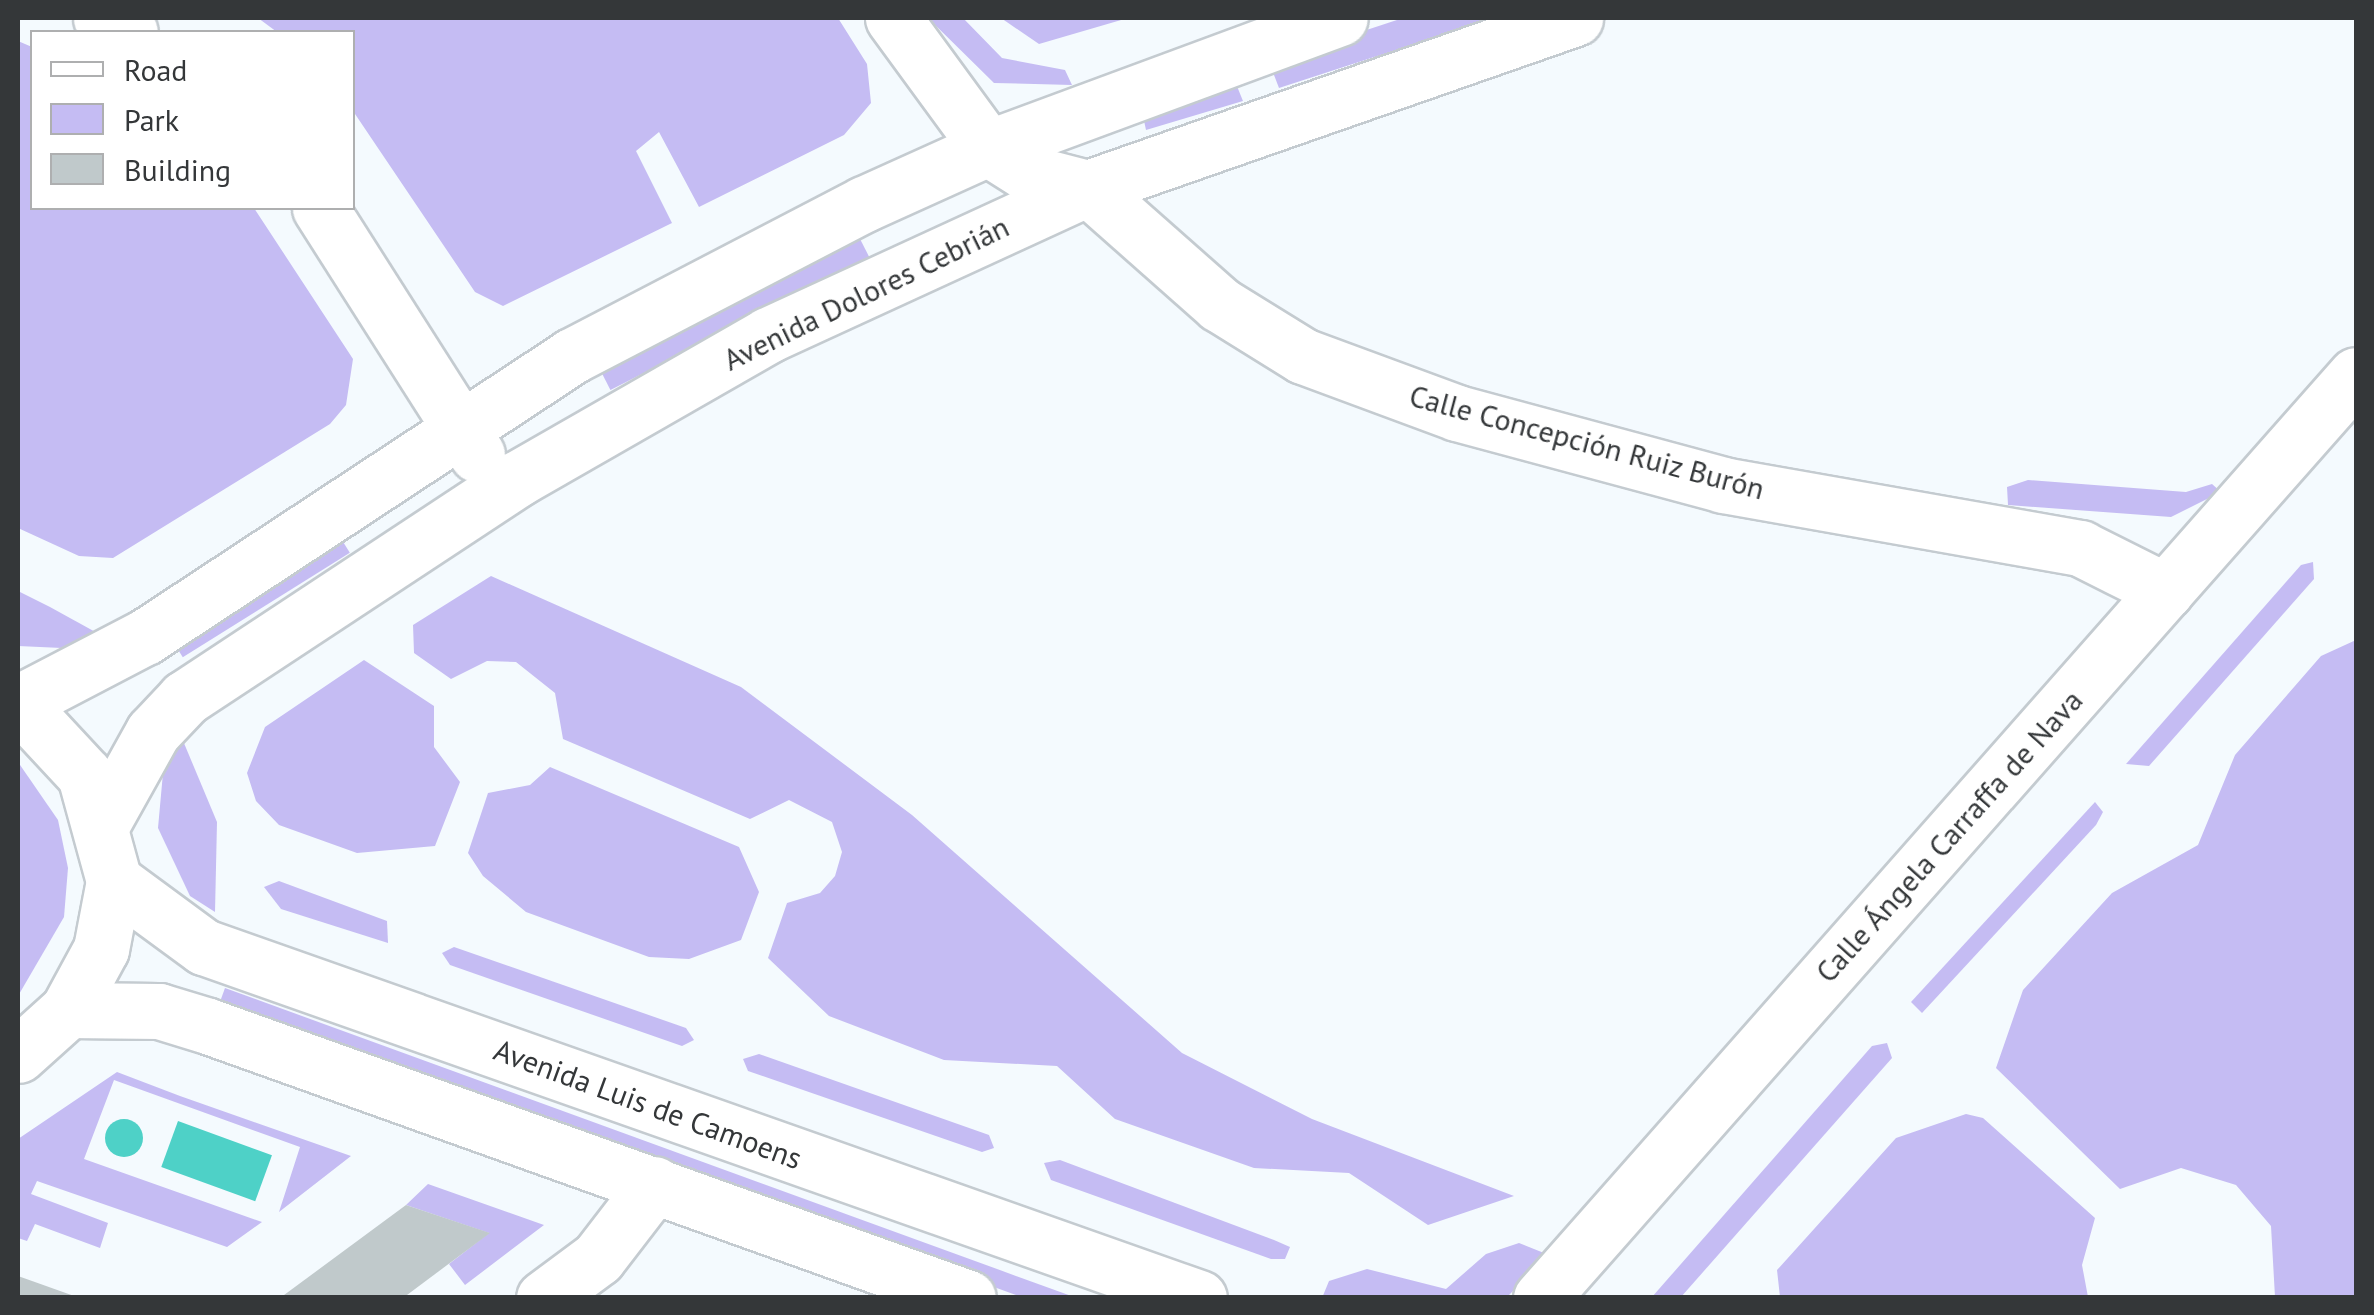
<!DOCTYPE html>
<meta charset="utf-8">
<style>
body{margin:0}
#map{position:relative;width:2374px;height:1315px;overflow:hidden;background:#f4fafe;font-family:"PT Sans",sans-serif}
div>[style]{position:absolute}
.green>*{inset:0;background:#c5bcf3;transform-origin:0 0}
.water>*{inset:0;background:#4ed1c7;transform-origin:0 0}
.round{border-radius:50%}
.building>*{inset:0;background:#c0c9cb}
.roads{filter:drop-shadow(2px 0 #c4cbd0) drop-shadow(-2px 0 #c4cbd0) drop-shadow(0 2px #c4cbd0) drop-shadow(0 -2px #c4cbd0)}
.minor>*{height:55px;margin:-27.5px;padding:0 27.5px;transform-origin:27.5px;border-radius:27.5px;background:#fff}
.major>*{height:55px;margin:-27.5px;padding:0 27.5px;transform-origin:27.5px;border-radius:27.5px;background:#fff}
span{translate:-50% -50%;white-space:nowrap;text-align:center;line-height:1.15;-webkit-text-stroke:9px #fff;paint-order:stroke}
.street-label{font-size:30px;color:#343739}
.frame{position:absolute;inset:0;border:20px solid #343739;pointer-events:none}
.legend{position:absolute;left:30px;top:30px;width:325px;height:180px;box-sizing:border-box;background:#fff;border:2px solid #aeafb0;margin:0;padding:12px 18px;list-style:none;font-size:30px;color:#343739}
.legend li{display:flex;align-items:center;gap:20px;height:50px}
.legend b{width:50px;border:2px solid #aeafb0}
</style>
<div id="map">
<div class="green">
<i style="clip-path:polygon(258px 18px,838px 18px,867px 64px,871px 103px,844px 135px,699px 207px,659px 132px,636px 151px,672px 223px,503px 306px,475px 292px,353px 111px,352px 32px,277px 32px)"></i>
<i style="clip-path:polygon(928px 18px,963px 18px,1002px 58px,1065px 70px,1072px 85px,994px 83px)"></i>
<i style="clip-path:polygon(1001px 18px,1128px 18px,1039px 44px)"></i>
<i style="clip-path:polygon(1403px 18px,1494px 18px,1279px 88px,1269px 62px)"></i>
<i style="clip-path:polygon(18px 41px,32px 47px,32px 208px,254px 208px,353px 359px,346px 405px,330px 424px,113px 558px,79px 556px,18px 528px)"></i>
<i style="clip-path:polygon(1232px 74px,1243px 101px,1146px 130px,1143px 116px)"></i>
<i style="left:857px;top:233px;width:28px;height:291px;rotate:63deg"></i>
<i style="clip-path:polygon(2028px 480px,2186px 492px,2212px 484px,2221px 492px,2171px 517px,2008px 505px,2007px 487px)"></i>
<i style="left:335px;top:529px;width:28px;height:197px;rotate:58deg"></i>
<i style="clip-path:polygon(2313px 562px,2314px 579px,2149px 766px,2126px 764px,2301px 565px)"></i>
<i style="clip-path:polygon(491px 576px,741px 687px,912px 815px,1182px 1053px,1312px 1119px,1514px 1196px,1428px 1225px,1349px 1173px,1254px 1168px,1115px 1119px,1057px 1066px,944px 1060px,829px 1016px,768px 958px,787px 903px,820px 893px,835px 876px,842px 852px,832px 822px,789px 800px,750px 819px,563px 739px,555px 693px,516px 662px,487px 661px,451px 679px,414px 653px,413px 625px)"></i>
<i style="clip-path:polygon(18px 591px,50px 607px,99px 634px,62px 648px,18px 646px)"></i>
<i style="clip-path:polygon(2356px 640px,2356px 1297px,2275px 1297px,2271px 1226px,2236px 1185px,2181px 1168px,2120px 1189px,1996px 1068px,2023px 990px,2112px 893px,2198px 845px,2235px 755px,2321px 656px)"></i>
<i style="clip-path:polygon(364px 660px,434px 706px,434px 747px,460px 782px,435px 846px,357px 853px,279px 825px,256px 801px,247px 773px,265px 727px)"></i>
<i style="clip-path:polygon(181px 736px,217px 822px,215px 912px,190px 896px,158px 828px,163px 773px)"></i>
<i style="clip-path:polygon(18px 762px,58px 820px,68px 868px,64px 917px,18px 996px)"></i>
<i style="clip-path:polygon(550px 767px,739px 847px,759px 892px,741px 940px,689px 959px,649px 957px,526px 912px,483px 876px,468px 853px,488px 793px,530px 785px)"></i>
<i style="clip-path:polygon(2095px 802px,2103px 812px,2096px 825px,1922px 1013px,1911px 1002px)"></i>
<i style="clip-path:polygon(279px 881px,387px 921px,388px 943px,281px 909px,264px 887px)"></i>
<i style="clip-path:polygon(454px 947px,686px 1028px,694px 1040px,682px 1046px,450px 965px,442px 953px)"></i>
<i style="left:225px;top:988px;width:925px;height:18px;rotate:20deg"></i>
<i style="clip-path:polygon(1887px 1043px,1892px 1058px,1681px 1297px,1652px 1297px,1872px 1046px)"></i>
<i style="clip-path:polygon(759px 1054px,989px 1135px,994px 1148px,982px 1152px,748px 1071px,743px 1059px)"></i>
<i style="clip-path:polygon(117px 1072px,180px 1096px,351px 1156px,279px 1212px,300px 1147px,114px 1080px,84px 1159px,262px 1222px,227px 1247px,37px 1181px,31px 1194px,108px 1223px,100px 1248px,35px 1224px,27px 1241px,18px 1238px,18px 1139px)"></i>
<i style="clip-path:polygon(1966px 1114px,1983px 1118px,2095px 1218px,2082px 1265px,2088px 1297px,1780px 1297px,1777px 1270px,1896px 1138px)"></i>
<i style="clip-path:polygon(1060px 1160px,1274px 1240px,1290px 1247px,1285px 1259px,1271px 1259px,1051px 1180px,1044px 1163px)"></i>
<i style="clip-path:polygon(428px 1184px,544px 1225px,465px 1285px,449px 1264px,489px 1233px,406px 1205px)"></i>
<i style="clip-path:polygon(1519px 1243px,1549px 1255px,1507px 1297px,1322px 1298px,1329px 1281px,1367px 1269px,1446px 1289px,1486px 1254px)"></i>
</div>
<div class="water">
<i class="round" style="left:105px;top:1119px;width:38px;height:38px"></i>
<i style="left:178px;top:1121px;width:100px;height:49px;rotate:20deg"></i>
</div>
<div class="building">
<i style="clip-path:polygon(406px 1205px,490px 1233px,403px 1298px,280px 1298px)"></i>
<i style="clip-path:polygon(18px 1276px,77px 1297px,77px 1298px,18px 1298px)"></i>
</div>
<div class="roads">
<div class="minor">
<i style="left:101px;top:18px;width:32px;rotate:26deg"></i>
<i style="left:893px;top:18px;width:161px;rotate:53.8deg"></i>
<i style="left:988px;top:148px;width:45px;rotate:32.3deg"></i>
<i style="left:1026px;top:172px;width:64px;rotate:14.5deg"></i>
<i style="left:1088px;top:188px;width:175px;rotate:41.5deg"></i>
<i style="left:1219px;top:304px;width:99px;rotate:31.8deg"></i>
<i style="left:1303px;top:356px;width:164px;rotate:20.3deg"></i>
<i style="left:1457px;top:413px;width:276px;rotate:15.1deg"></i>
<i style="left:1723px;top:485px;width:363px;rotate:10deg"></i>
<i style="left:2080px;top:548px;width:96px;rotate:26.6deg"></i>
<i style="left:320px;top:208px;width:292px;rotate:57.5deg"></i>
<i style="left:18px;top:703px;width:143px;rotate:-27.5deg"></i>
<i style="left:145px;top:637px;width:511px;rotate:-33.35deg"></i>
<i style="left:572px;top:356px;width:329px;rotate:-27.5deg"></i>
<i style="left:864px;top:204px;width:136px;rotate:-24.3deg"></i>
<i style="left:988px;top:148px;width:375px;rotate:-20.3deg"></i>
<i style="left:104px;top:820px;width:101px;rotate:-60.9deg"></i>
<i style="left:153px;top:732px;width:47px;rotate:-46.7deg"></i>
<i style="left:185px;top:698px;width:398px;rotate:-33.4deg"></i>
<i style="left:517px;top:479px;width:289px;rotate:-29.8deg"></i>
<i style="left:768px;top:335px;width:352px;rotate:-24.7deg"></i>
<i style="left:1088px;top:188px;width:516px;rotate:-19.24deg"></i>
<i style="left:544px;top:1298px;width:67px;rotate:-36.5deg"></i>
<i style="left:598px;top:1258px;width:93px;rotate:-52.4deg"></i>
<i style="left:1541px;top:1298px;width:1231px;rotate:-48.56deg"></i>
</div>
<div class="major">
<i style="left:18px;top:703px;width:98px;rotate:47.1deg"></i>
<i style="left:85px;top:775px;width:110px;rotate:74.7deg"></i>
<i style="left:114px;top:881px;width:69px;rotate:100.8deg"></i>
<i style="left:101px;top:949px;width:69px;rotate:118.4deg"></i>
<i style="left:68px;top:1010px;width:67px;rotate:138deg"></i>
<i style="left:114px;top:881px;width:112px;rotate:36.3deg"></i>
<i style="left:204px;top:947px;width:1055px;rotate:19.43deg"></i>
<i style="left:68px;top:1010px;width:91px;rotate:0.6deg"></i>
<i style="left:159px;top:1011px;width:51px;rotate:17deg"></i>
<i style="left:208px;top:1026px;width:807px;rotate:19.69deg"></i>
</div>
</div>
<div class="street-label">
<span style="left:866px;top:293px;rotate:-26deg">Avenida Dolores Cebrián</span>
<span style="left:1587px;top:442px;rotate:15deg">Calle Concepción Ruiz Burón</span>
<span style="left:1949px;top:836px;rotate:-48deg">Calle Ángela Carraffa de Nava</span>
<span style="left:648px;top:1104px;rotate:20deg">Avenida Luis de Camoens</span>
</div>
<div class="frame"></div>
<ul class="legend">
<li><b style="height:12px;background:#fff"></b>Road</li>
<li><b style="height:28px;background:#c5bcf3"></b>Park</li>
<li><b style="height:28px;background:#c0c9cb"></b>Building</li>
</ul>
</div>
